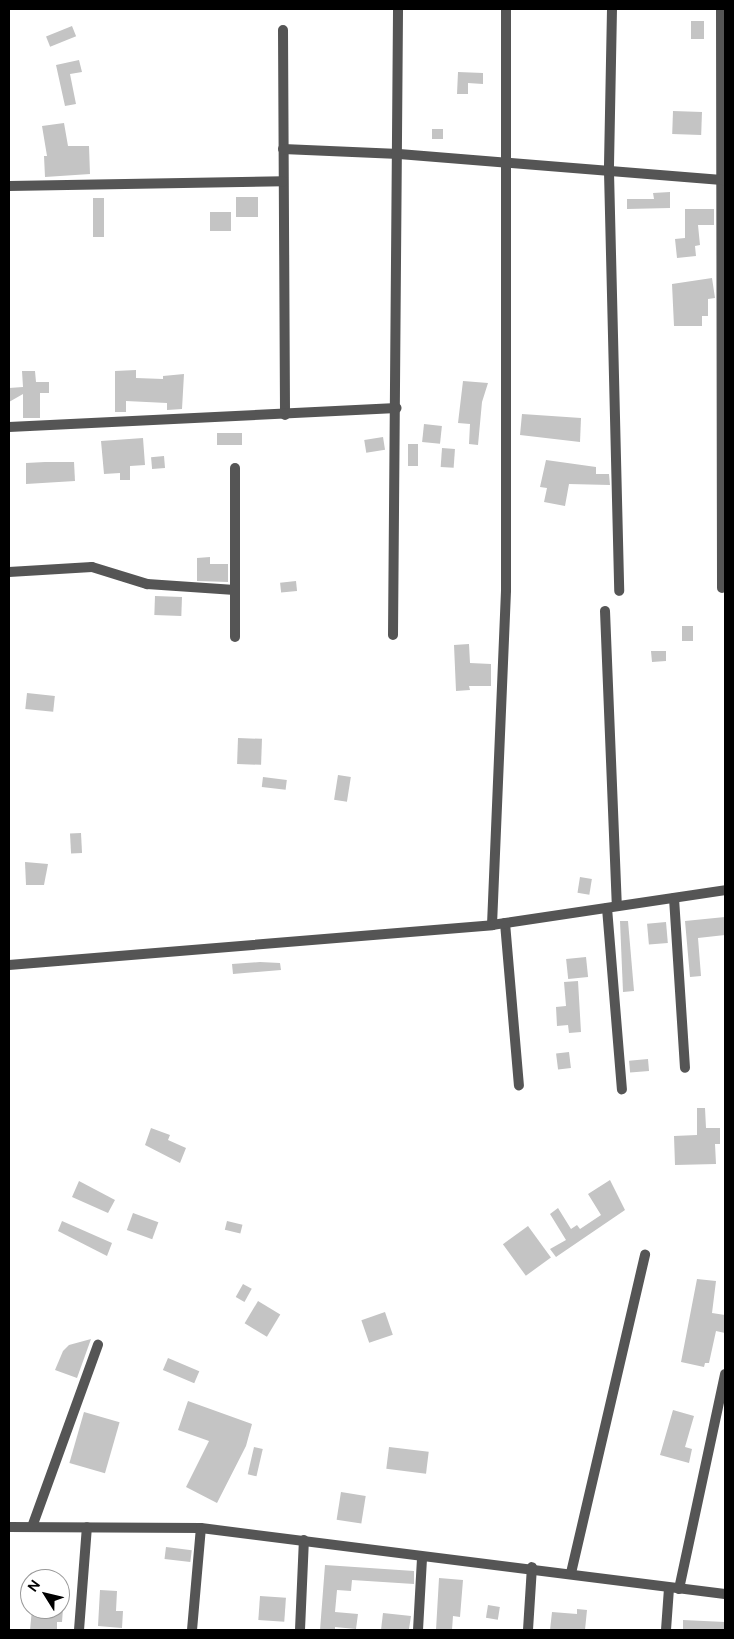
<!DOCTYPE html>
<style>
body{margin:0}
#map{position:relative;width:734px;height:1639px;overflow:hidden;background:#fff;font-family:"DM Sans",sans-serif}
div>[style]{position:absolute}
.building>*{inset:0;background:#c4c4c4;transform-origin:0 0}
.street>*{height:10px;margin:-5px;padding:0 5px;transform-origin:5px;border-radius:5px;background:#555}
span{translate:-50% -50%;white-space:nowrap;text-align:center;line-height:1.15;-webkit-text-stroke:5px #fff;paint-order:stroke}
.frame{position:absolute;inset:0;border:10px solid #000;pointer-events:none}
.north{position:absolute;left:20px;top:1569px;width:50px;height:50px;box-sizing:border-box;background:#fff;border:1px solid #999;border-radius:50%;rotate:306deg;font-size:14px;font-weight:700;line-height:20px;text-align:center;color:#000}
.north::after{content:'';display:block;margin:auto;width:18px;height:22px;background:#000;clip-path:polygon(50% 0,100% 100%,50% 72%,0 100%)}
</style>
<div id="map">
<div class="building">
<i style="left:691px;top:21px;width:13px;height:18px"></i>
<i style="left:72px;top:26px;width:11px;height:28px;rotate:68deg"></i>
<i style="clip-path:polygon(79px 60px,82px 72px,70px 74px,76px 104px,65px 106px,56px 65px)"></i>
<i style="clip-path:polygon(458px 72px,483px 73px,483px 84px,468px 83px,468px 94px,457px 94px)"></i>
<i style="left:673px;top:111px;width:29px;height:23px;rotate:2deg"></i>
<i style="clip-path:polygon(64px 123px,68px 146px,89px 146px,90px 174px,45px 177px,44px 156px,47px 156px,42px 126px)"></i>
<i style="left:432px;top:129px;width:11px;height:10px"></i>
<i style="clip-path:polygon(670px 192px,670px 208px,627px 209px,627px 199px,654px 199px,653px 193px)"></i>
<i style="left:258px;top:197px;width:20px;height:22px;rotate:90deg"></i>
<i style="left:104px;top:198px;width:39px;height:11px;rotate:90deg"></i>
<i style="clip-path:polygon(685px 209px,714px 209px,714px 225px,698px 225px,700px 245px,695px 246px,696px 256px,677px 258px,675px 239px,685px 238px)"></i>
<i style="left:231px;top:212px;width:19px;height:21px;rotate:90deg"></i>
<i style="clip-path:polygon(712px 278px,715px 298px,708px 299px,708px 316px,702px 316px,702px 326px,674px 326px,672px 284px)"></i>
<i style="clip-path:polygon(136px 370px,136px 378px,163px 379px,163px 376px,184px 374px,182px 409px,167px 410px,167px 403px,126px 401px,126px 412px,115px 412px,115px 371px)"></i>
<i style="clip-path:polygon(22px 371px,35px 371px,36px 382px,49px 382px,49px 393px,40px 393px,40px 418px,23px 418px,23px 394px,9px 402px,9px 388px,23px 387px)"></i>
<i style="clip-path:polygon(463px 381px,488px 383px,482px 402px,478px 445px,469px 444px,470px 424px,458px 423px)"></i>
<i style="clip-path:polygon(522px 414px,581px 418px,580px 442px,520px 435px)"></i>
<i style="left:424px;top:424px;width:18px;height:18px;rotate:6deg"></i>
<i style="left:242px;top:433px;width:12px;height:25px;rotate:90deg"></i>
<i style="left:383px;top:437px;width:13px;height:19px;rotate:81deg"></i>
<i style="clip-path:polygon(143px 438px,145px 465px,130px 466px,130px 480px,120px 480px,120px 473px,104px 474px,101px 441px)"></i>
<i style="left:408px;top:444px;width:10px;height:22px"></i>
<i style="left:442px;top:448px;width:13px;height:19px;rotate:4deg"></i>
<i style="left:164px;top:456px;width:12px;height:13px;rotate:85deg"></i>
<i style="clip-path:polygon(546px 460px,596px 467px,596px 474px,609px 474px,610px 485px,569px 484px,565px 506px,544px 502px,547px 488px,540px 487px)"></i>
<i style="clip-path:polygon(45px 462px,74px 462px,75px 481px,26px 484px,26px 463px)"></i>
<i style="clip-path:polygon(210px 557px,210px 564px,228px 564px,228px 582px,197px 581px,197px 558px)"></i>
<i style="left:296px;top:581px;width:10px;height:16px;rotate:84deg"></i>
<i style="left:155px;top:596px;width:27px;height:19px;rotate:2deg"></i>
<i style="left:682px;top:626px;width:11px;height:15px"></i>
<i style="clip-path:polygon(469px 644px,470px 663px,491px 664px,491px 686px,469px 686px,470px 690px,456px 691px,454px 645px)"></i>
<i style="clip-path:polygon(651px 651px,666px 651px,666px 661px,652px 662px)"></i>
<i style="left:27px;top:693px;width:28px;height:16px;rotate:6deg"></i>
<i style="left:238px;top:738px;width:24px;height:26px;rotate:2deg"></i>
<i style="left:338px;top:775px;width:13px;height:25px;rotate:9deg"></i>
<i style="left:263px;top:777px;width:24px;height:10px;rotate:7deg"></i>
<i style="left:81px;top:833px;width:20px;height:11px;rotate:87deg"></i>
<i style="clip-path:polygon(25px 862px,48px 864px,44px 885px,26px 885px)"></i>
<i style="left:580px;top:877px;width:12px;height:16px;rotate:9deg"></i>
<i style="clip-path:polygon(725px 917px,725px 935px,698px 938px,701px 976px,690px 977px,685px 921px)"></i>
<i style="clip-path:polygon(620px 921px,628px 921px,634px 991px,623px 992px)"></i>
<i style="left:666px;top:922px;width:21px;height:19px;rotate:85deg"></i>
<i style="left:586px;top:957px;width:20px;height:20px;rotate:84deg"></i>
<i style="clip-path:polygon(260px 962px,280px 963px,281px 970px,233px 974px,232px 964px)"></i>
<i style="clip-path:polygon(578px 981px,581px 1032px,569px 1033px,568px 1025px,557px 1026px,556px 1007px,566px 1006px,564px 982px)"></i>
<i style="left:569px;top:1052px;width:16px;height:13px;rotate:83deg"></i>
<i style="left:648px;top:1059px;width:12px;height:19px;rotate:85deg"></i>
<i style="clip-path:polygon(697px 1108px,705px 1108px,706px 1128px,720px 1128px,720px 1144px,715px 1144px,716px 1164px,675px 1165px,674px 1136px,697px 1135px)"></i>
<i style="clip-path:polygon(151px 1128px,170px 1135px,168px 1140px,186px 1148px,180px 1163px,145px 1145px)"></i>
<i style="clip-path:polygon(610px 1180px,625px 1210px,556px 1257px,550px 1249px,566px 1240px,550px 1214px,558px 1208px,571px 1229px,577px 1225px,580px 1229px,601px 1215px,588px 1194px)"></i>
<i style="clip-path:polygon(79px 1181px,115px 1200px,108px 1213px,72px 1197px)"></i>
<i style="left:133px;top:1213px;width:27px;height:18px;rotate:20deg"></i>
<i style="clip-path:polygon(62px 1221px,112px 1243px,107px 1256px,58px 1231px)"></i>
<i style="left:227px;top:1221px;width:16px;height:9px;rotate:14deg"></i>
<i style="left:528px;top:1226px;width:39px;height:31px;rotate:54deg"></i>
<i style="clip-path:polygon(697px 1279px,716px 1281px,712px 1313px,725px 1315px,725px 1333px,716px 1331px,709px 1363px,705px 1363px,704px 1367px,681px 1362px)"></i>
<i style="left:243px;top:1284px;width:10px;height:15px;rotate:29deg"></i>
<i style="left:258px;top:1301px;width:26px;height:26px;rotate:31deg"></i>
<i style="left:385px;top:1312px;width:24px;height:25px;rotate:71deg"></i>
<i style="clip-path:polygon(91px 1339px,77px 1378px,55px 1370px,63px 1351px,69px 1345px)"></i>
<i style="left:168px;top:1358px;width:34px;height:13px;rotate:23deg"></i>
<i style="clip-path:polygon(188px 1401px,252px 1424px,246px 1446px,217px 1503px,186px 1487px,209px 1441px,178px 1430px)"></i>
<i style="clip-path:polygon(673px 1410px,694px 1416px,685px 1447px,692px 1449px,689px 1463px,660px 1455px)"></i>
<i style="left:84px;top:1412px;width:37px;height:53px;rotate:16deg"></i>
<i style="left:254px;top:1447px;width:9px;height:28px;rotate:13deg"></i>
<i style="left:389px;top:1447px;width:40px;height:22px;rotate:7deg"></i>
<i style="left:341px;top:1492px;width:25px;height:28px;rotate:9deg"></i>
<i style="left:166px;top:1547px;width:26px;height:12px;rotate:7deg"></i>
<i style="clip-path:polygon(325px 1565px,414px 1571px,414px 1584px,352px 1580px,351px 1591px,337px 1590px,335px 1612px,358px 1614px,356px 1629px,335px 1627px,335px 1630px,320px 1630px)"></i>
<i style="clip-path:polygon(439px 1578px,463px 1580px,460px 1617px,453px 1616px,452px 1630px,436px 1630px)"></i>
<i style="clip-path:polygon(100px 1590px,117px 1591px,116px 1611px,123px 1611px,122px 1628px,98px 1626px)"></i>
<i style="left:260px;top:1596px;width:26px;height:24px;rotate:4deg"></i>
<i style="left:488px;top:1605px;width:12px;height:13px;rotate:9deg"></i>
<i style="clip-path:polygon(32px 1609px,63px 1609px,62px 1622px,57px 1622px,57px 1630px,30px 1630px)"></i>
<i style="clip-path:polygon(577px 1609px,587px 1610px,585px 1630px,550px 1630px,552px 1612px,577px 1614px)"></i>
<i style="clip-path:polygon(383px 1613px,411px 1616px,409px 1629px,381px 1630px)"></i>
<i style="clip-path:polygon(683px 1620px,725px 1622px,725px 1630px,683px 1630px)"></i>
</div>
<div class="street">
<i style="left:612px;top:9px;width:163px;rotate:91.1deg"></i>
<i style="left:609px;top:172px;width:419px;rotate:88.6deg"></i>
<i style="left:721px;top:9px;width:579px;rotate:89.9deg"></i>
<i style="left:283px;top:30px;width:385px;rotate:89.7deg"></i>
<i style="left:283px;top:149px;width:116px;rotate:2.5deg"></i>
<i style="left:399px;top:154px;width:327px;rotate:4.6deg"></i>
<i style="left:9px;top:186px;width:274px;rotate:-1deg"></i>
<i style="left:9px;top:427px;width:388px;rotate:-2.8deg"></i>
<i style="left:9px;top:572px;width:83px;rotate:-3.4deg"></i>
<i style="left:92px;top:567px;width:58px;rotate:17.2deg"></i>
<i style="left:147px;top:584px;width:88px;rotate:3.9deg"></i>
<i style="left:605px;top:611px;width:295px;rotate:87.7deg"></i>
<i style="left:393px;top:635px;width:626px;rotate:-89.54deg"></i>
<i style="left:235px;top:637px;width:169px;rotate:-90deg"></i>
<i style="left:674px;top:898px;width:170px;rotate:86.3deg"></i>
<i style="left:607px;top:908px;width:182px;rotate:85.3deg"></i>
<i style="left:505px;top:923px;width:163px;rotate:85.1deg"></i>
<i style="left:492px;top:925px;width:335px;rotate:-87.6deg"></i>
<i style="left:506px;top:590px;width:581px;rotate:-90deg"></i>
<i style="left:9px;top:965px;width:485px;rotate:-4.7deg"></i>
<i style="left:492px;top:925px;width:236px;rotate:-8.5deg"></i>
<i style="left:9px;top:1527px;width:192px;rotate:0.3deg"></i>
<i style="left:201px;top:1528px;width:528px;rotate:7.18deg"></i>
<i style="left:32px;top:1527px;width:194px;rotate:-70.1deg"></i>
<i style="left:571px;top:1573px;width:327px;rotate:-76.9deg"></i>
<i style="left:679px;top:1589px;width:220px;rotate:-77.9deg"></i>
<i style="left:79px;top:1630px;width:103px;rotate:-85.6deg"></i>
<i style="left:192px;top:1630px;width:102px;rotate:-85deg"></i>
<i style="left:300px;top:1630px;width:90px;rotate:-87.5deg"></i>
<i style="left:418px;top:1630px;width:72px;rotate:-86.8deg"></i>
<i style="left:528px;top:1630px;width:63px;rotate:-86.4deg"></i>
<i style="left:666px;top:1630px;width:42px;rotate:-85.9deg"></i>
</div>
<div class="frame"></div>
<div class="north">N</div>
</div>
